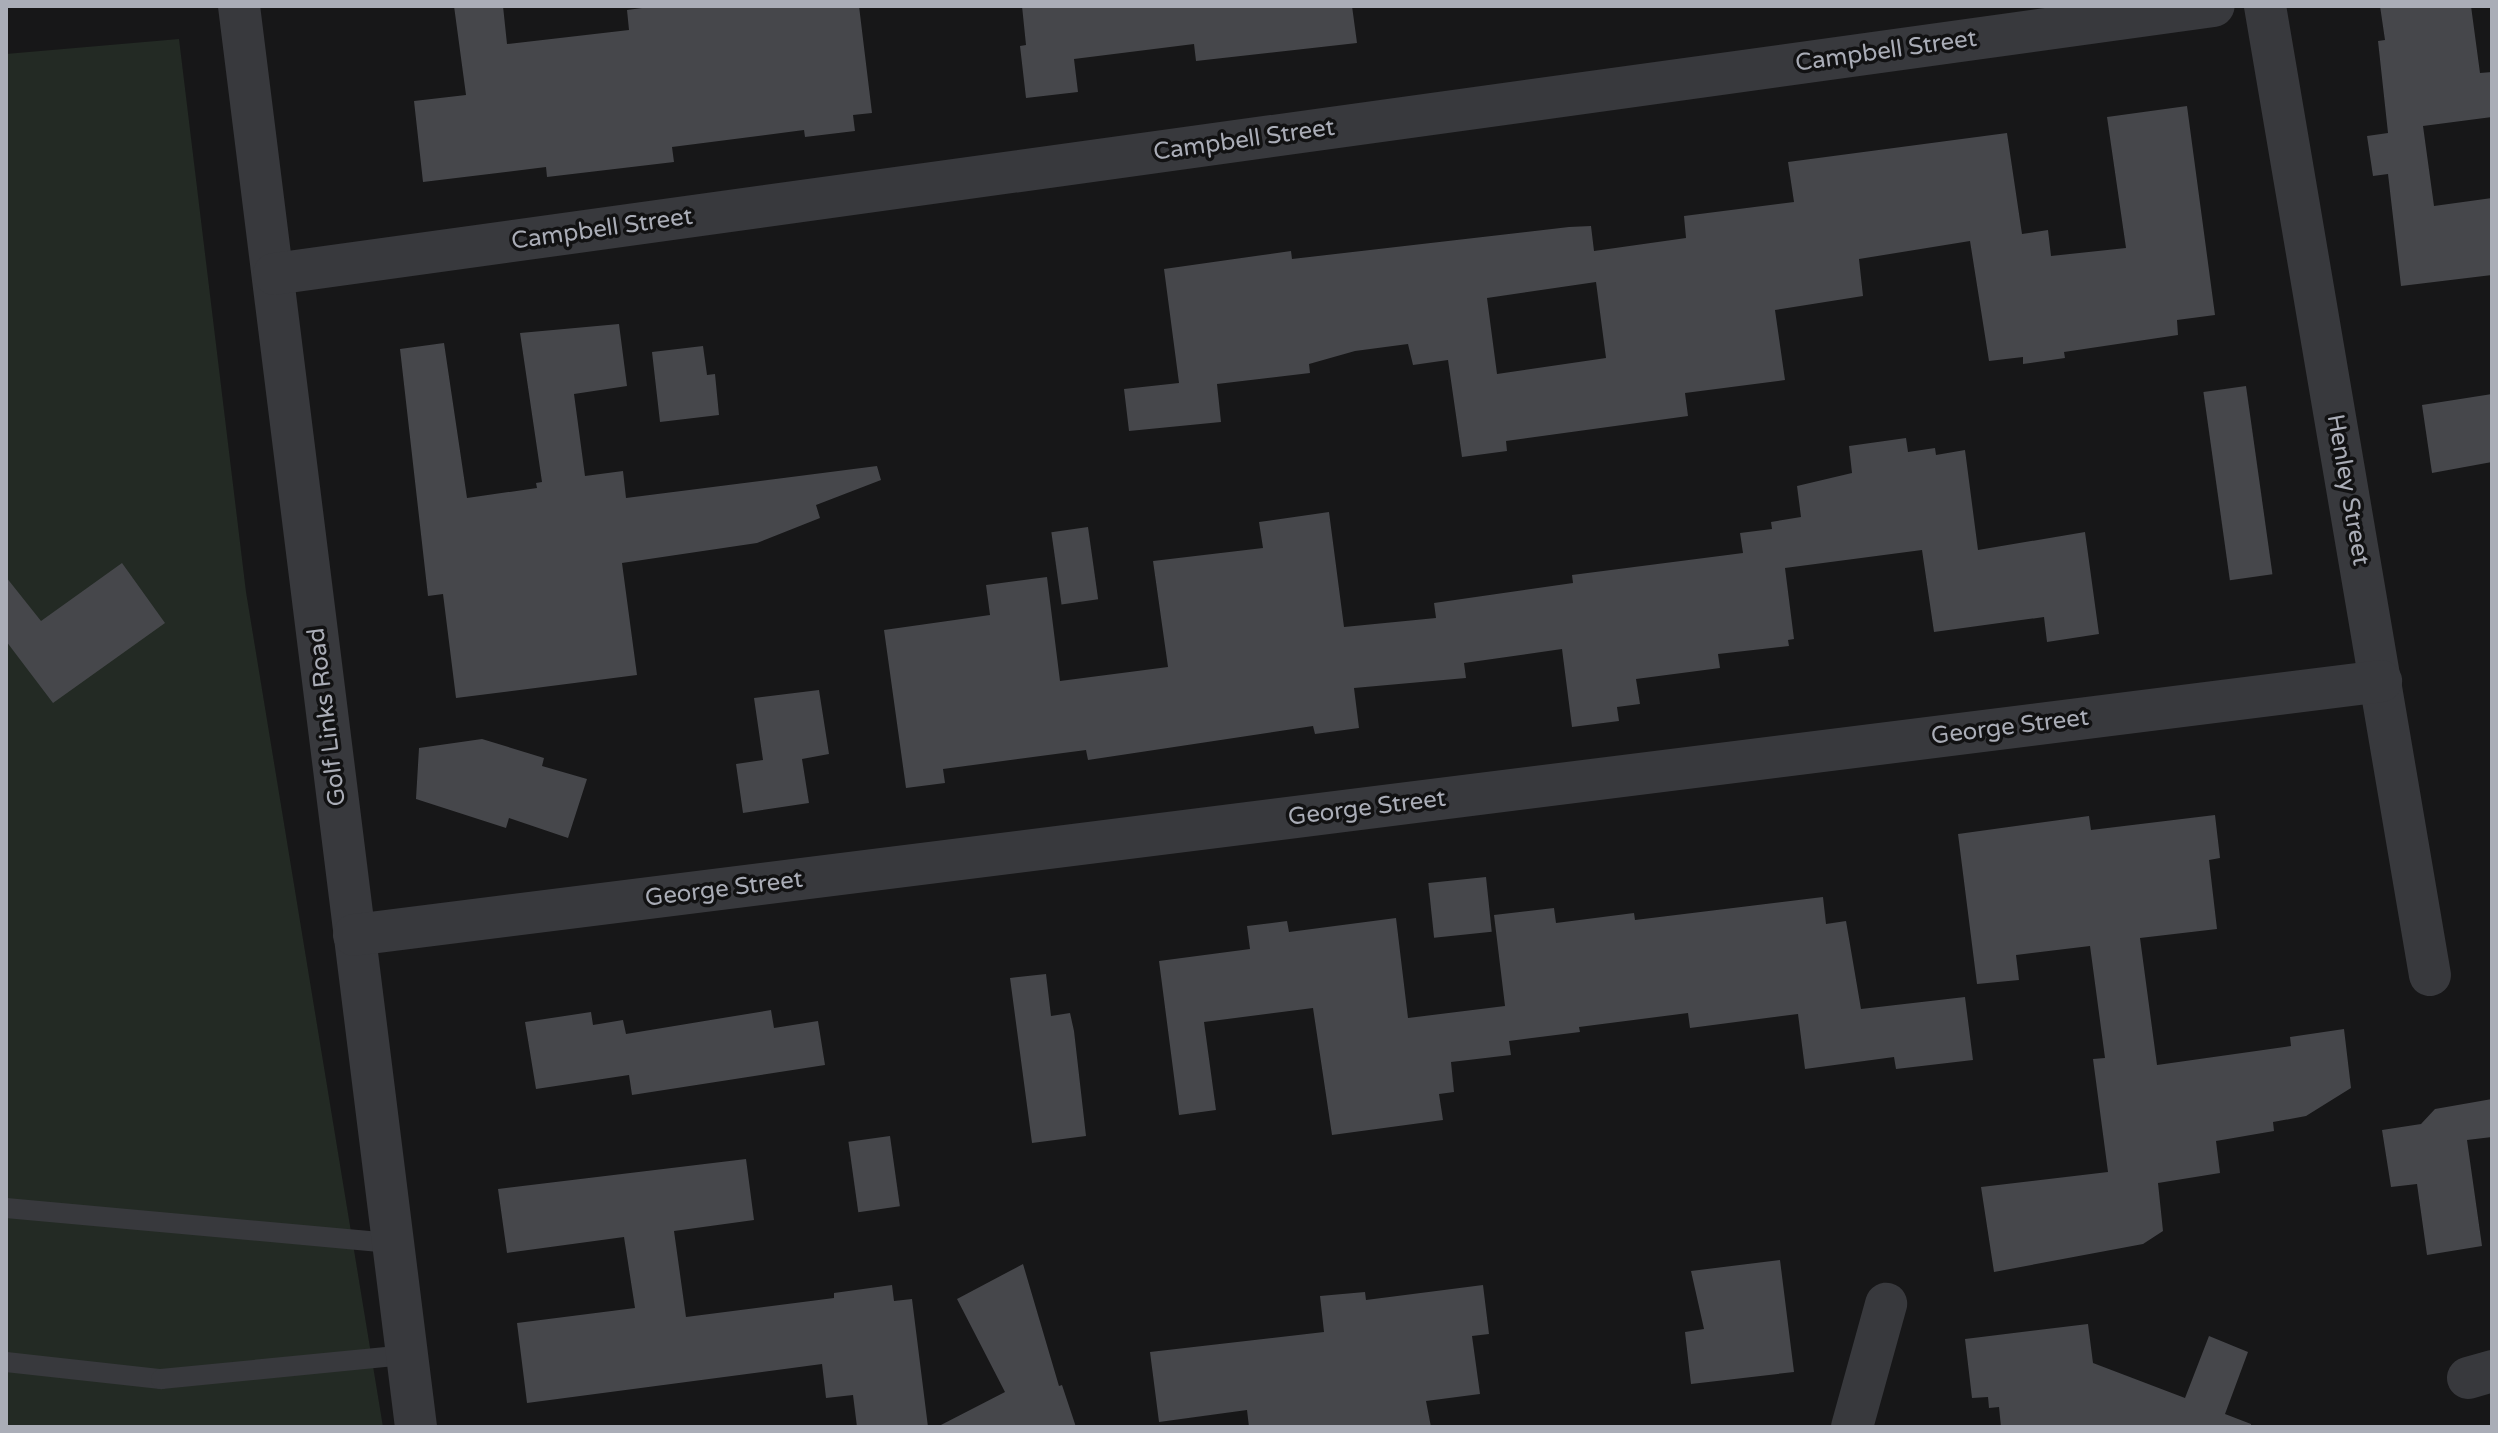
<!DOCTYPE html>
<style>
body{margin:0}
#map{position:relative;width:2498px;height:1433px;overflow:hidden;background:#171718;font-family:"Varela Round",sans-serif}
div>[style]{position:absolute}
.green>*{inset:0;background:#232a24}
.building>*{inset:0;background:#46474b;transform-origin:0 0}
.lane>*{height:20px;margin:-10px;padding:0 10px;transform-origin:10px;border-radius:10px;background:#38393d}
.street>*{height:42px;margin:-21px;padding:0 21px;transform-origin:21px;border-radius:21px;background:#38393d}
span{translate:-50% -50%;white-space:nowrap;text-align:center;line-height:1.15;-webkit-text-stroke:7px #121213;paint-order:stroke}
.street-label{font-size:24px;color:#aaadb7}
.frame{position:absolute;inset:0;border:8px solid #aaadb7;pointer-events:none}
</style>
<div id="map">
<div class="green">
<i style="clip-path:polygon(179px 39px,246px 592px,383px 1427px,6px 1427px,6px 54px)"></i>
</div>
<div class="building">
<i style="clip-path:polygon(454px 6px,503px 6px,507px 44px,629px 30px,627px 10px,657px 6px,859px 6px,872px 113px,853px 115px,855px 131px,805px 137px,804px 130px,672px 147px,674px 162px,547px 177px,546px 167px,423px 182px,414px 101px,466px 95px)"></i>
<i style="clip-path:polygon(1022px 6px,1352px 6px,1357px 43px,1196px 61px,1194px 44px,1074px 59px,1078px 92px,1026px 98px,1020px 46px,1026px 45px)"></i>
<i style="clip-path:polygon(2380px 6px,2471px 6px,2480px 73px,2492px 72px,2492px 117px,2423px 126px,2434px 206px,2492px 198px,2492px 275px,2401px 286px,2388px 174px,2373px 176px,2367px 136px,2388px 133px,2378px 41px,2385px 40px)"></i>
<i style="clip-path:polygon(evenodd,2187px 106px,2215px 315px,2177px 320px,2178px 335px,2064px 352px,2065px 358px,2023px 364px,2023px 357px,1989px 361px,1970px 241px,1859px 259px,1863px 296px,1775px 310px,1785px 380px,1685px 393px,1688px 416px,1506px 441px,1507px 451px,1462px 457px,1448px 360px,1413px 365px,1408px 344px,1355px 351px,1309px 364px,1310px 373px,1217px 384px,1221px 422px,1129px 431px,1124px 389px,1179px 383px,1164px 269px,1291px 251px,1292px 259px,1569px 227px,1591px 226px,1594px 251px,1686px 238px,1684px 216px,1794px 202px,1788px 162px,2007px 133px,2022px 234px,2048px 230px,2051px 256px,2126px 248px,2107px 117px,2187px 106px,1596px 282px,1606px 358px,1497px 374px,1487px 298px,1596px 282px)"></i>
<i style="clip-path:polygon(619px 324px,627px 386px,574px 394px,585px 476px,623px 471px,626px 498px,877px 466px,881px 480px,816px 505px,820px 518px,757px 543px,622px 563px,637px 675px,456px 698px,443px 594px,428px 596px,400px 349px,444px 343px,467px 498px,537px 488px,536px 483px,542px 482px,520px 333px)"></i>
<i style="clip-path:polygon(703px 346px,707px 375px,715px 374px,719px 415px,660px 422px,652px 352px)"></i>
<i style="left:2246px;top:386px;width:190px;height:43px;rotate:82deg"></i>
<i style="clip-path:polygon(2492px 394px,2492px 462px,2432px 473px,2422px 405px)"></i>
<i style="clip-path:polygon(1906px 438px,1908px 452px,1935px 448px,1936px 455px,1965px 450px,1978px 550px,2085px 532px,2099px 634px,2047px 642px,2044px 617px,1934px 632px,1922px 550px,1785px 568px,1794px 639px,1788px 640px,1789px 646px,1718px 654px,1720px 668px,1636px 679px,1640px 704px,1617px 707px,1619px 721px,1572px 727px,1562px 649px,1464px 663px,1466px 678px,1354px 688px,1359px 728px,1315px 734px,1313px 726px,1088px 760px,1086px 750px,943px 769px,945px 783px,906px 788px,884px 630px,990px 615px,986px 585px,1047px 577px,1060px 681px,1168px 667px,1153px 561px,1263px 548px,1259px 522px,1329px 512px,1344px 627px,1436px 618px,1434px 603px,1573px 583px,1572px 575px,1743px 553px,1740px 533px,1772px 529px,1771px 522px,1801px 517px,1797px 486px,1852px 473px,1849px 446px)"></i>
<i style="left:1088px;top:527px;width:73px;height:37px;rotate:82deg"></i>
<i style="clip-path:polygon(122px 563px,165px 623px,53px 703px,6px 641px,6px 577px,41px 621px)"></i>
<i style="clip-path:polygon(819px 690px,829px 754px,802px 759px,809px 803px,743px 813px,736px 764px,763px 760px,754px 698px)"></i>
<i style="clip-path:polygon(482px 739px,544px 758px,542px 766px,587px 779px,568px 838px,509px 818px,506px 828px,416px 799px,419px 748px)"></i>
<i style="clip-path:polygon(2215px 815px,2220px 858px,2209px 860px,2217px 929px,2140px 938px,2157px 1065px,2291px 1046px,2290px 1037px,2344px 1029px,2351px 1088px,2306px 1116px,2273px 1122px,2274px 1131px,2216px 1141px,2220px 1173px,2158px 1183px,2163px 1231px,2143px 1244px,1994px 1272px,1981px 1187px,2108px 1172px,2093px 1059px,2105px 1058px,2090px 946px,2016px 955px,2019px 980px,1977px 984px,1958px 834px,2089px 816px,2091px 830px)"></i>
<i style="left:1486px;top:877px;width:55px;height:58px;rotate:84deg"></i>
<i style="clip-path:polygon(1823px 897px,1826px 924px,1846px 921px,1861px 1009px,1965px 997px,1973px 1060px,1896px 1069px,1894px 1057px,1805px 1069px,1798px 1014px,1690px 1028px,1688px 1013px,1579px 1027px,1580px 1032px,1509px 1041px,1511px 1055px,1451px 1062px,1454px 1092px,1439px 1094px,1443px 1120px,1332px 1135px,1313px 1008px,1204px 1022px,1216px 1110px,1179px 1115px,1159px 961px,1250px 949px,1247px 926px,1287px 921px,1289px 932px,1396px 918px,1408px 1018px,1505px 1006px,1494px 915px,1554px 908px,1556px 923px,1634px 913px,1635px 920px)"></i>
<i style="clip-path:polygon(1046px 974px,1051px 1016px,1070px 1013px,1074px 1031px,1086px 1136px,1032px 1143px,1010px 978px)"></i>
<i style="clip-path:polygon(771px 1010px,774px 1028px,818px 1021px,825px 1065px,632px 1095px,629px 1075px,536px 1089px,525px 1022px,591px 1012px,593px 1025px,623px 1020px,626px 1034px)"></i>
<i style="clip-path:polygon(2492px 1099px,2492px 1137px,2467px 1140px,2482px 1246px,2427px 1255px,2417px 1184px,2391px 1187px,2382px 1130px,2421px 1124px,2435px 1109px)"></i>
<i style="left:890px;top:1136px;width:71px;height:42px;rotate:82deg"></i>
<i style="clip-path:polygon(746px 1159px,754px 1220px,674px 1231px,686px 1317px,834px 1298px,834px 1293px,892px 1285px,894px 1301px,912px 1299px,928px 1427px,857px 1427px,853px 1395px,826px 1398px,822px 1364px,527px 1403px,517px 1323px,635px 1308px,624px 1237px,507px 1253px,498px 1189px)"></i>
<i style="clip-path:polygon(1780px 1260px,1794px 1372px,1691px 1384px,1685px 1332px,1704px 1329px,1691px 1271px)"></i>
<i style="clip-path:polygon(1023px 1264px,1059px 1386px,1062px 1385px,1076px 1427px,937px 1427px,1005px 1392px,957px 1299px)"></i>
<i style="clip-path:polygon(1483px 1285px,1489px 1334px,1472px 1336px,1480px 1394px,1426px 1401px,1431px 1427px,1249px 1427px,1247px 1410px,1159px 1422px,1150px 1352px,1324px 1332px,1320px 1296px,1365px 1292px,1366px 1300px)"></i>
<i style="clip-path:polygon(2088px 1324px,2093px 1363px,2185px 1398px,2209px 1336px,2248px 1352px,2225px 1414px,2251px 1424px,2251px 1427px,2001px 1427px,1999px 1407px,1989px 1408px,1988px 1397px,1972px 1398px,1965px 1339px)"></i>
</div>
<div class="lane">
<i style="left:6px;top:1208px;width:389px;rotate:5.2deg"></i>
<i style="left:6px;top:1362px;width:156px;rotate:6.3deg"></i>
<i style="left:161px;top:1379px;width:247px;rotate:-5.6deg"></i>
</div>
<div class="street">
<i style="left:239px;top:6px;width:1432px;rotate:82.9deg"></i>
<i style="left:2265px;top:6px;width:983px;rotate:80.34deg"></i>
<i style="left:274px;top:274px;width:1958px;rotate:-7.87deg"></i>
<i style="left:354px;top:935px;width:2043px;rotate:-7.14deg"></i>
<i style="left:2468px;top:1378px;width:25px;rotate:-16deg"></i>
<i style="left:1852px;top:1427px;width:128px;rotate:-74.5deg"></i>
</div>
<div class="street-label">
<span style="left:1886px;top:51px;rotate:-8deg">Campbell Street</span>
<span style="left:1244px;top:140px;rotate:-8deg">Campbell Street</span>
<span style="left:602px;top:229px;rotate:-8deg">Campbell Street</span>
<span style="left:2348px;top:490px;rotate:80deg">Henley Street</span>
<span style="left:327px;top:717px;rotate:-97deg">Golf Links Road</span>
<span style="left:2010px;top:727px;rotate:-7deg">George Street</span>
<span style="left:1367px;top:808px;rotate:-7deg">George Street</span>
<span style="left:724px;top:889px;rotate:-7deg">George Street</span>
</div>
<div class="frame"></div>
</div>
